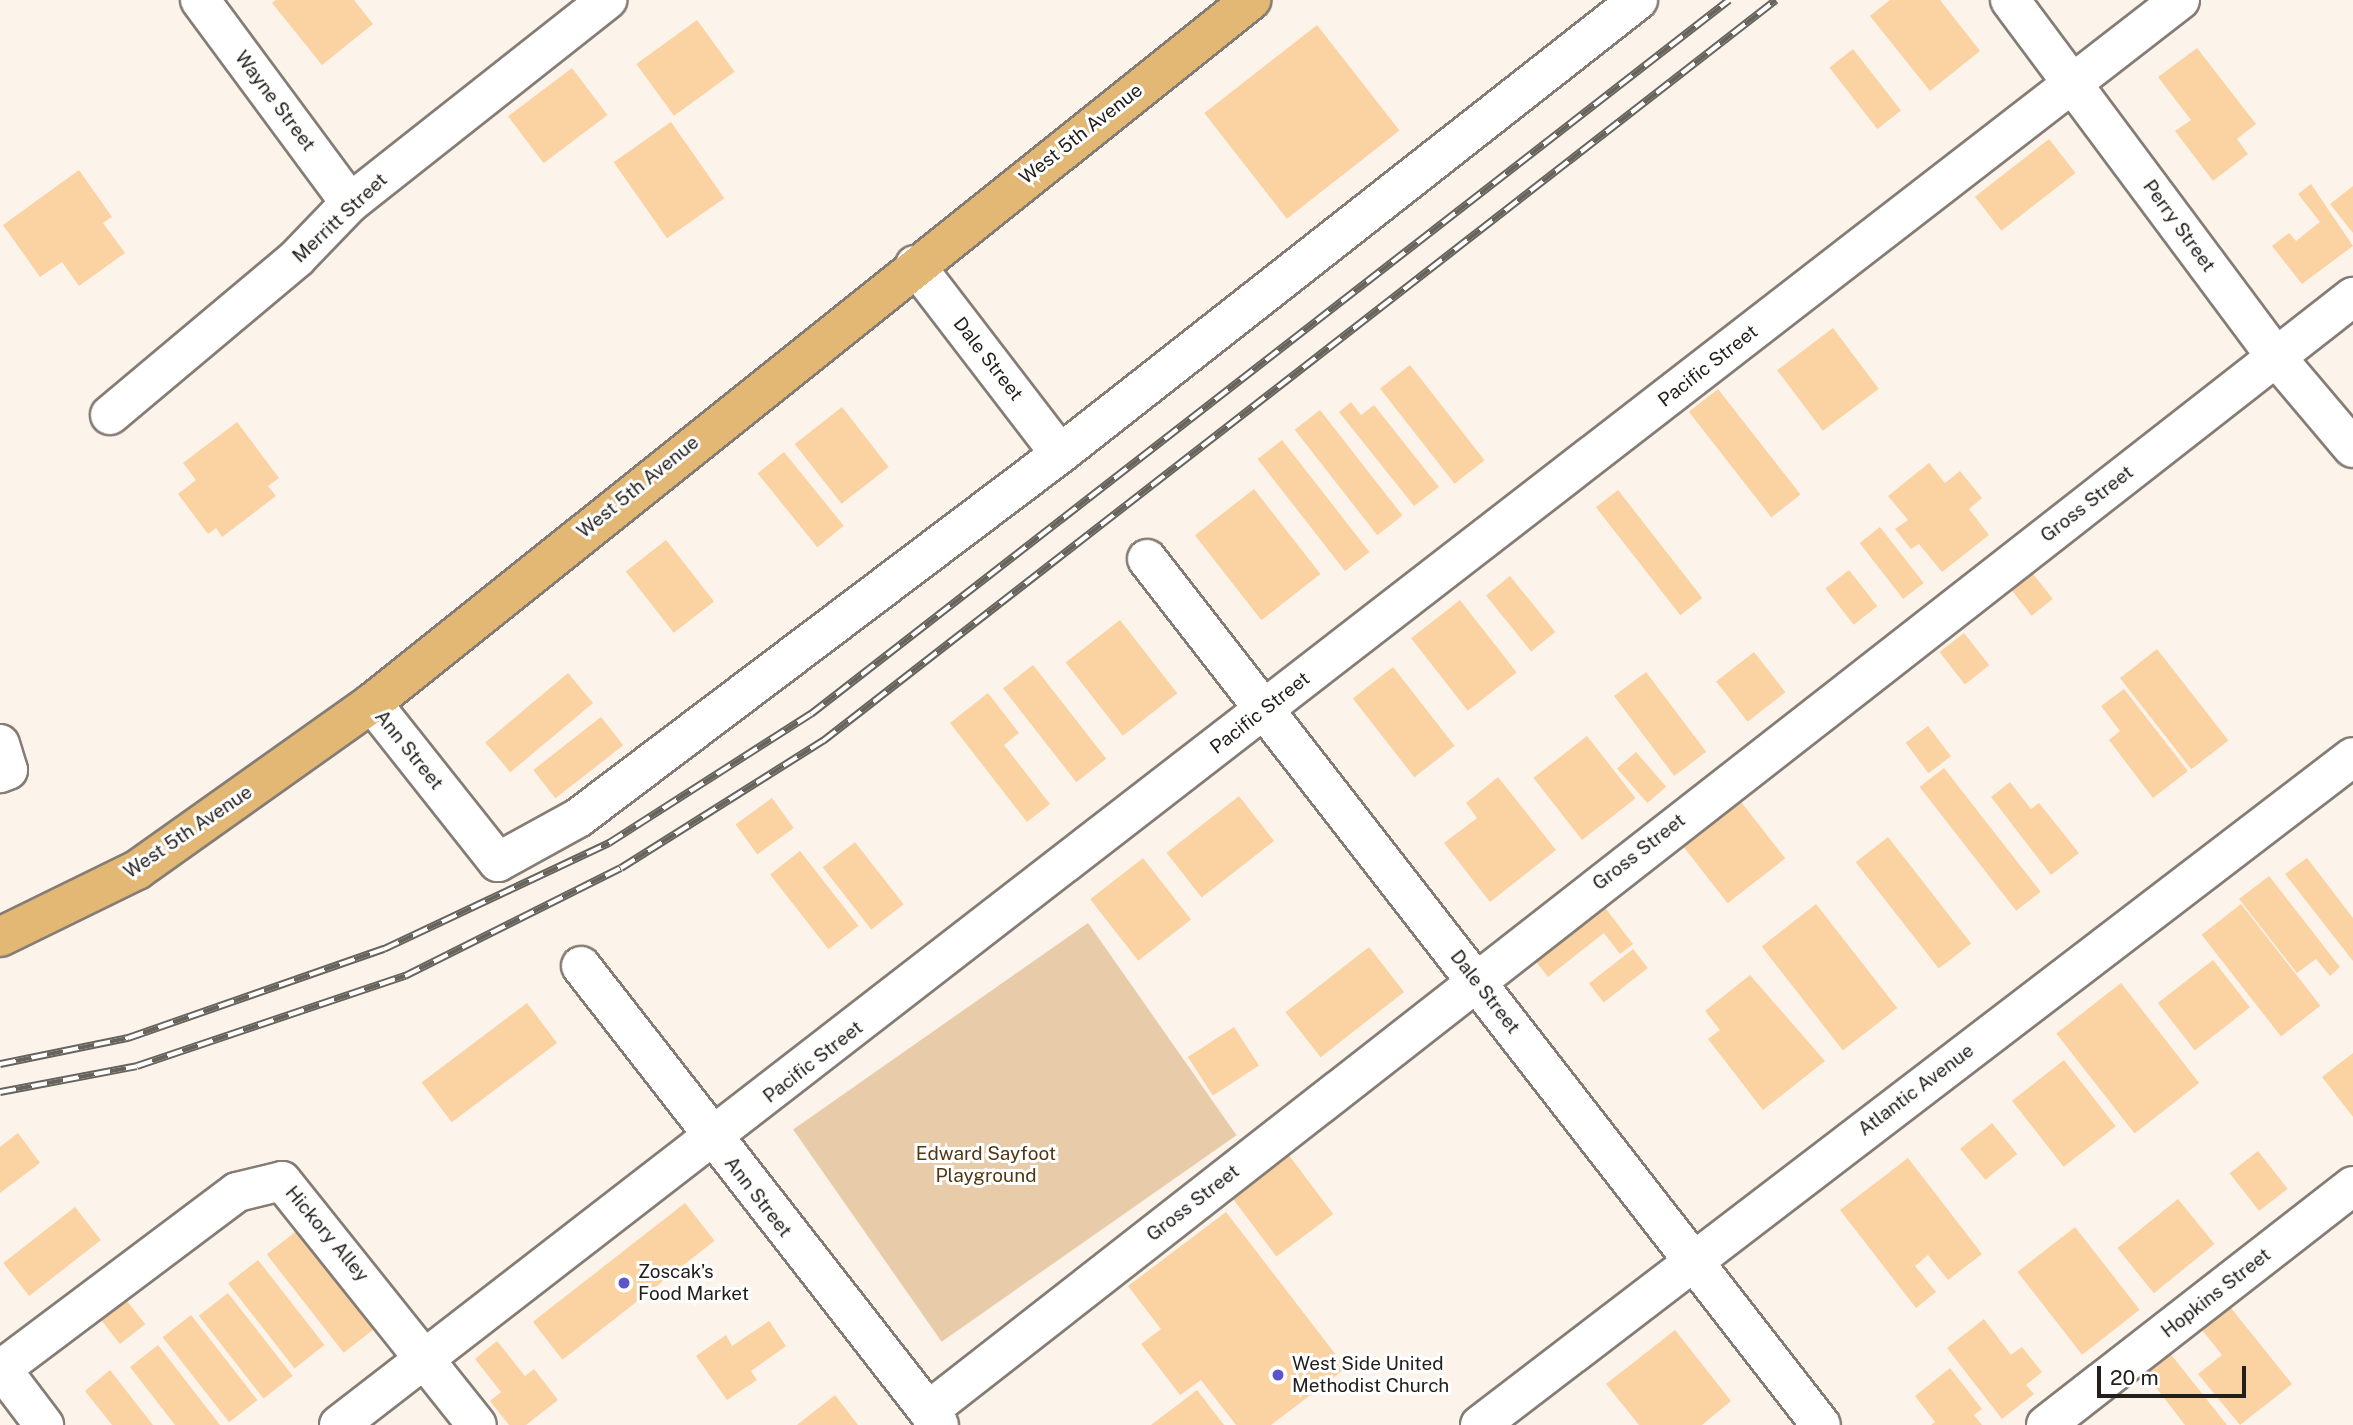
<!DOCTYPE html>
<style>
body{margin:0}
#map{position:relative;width:2353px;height:1425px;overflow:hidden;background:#fcf4eb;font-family:"Public Sans",sans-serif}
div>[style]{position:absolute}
.green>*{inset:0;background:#e8cba9;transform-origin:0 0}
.building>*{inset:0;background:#fbd2a2;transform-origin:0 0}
.roads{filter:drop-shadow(2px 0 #857d75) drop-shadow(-2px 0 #857d75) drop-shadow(0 2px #857d75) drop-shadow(0 -2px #857d75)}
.minor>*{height:38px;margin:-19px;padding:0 19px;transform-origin:19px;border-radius:19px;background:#fff}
.major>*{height:38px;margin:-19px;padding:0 19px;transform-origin:19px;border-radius:19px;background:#e2b874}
.rail>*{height:8px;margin-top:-4px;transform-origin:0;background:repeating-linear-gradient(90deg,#fff 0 16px,#67635d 0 32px);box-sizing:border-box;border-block:2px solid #67635d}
.dots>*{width:19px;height:19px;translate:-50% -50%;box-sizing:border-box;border:4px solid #fff;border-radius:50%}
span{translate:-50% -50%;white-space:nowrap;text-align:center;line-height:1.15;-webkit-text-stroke:6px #fff;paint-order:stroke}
.street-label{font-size:19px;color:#23201c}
.park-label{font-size:19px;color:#513610}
.poi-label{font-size:19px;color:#23201c}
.left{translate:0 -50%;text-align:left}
.scale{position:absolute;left:2097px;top:1366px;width:149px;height:32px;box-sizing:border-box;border:4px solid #23201c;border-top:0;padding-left:9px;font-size:21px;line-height:24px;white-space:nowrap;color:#23201c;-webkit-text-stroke:5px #fff;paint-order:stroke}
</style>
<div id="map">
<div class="green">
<i style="left:1088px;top:923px;width:259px;height:360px;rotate:55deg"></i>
</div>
<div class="building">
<i style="clip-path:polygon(276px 0,354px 0,373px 24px,322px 65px,272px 3px)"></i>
<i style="clip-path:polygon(1890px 0,1940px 0,1980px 51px,1930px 91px,1870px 16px)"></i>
<i style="left:697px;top:20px;width:64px;height:75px;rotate:54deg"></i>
<i style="left:1317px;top:25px;width:134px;height:143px;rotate:52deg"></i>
<i style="clip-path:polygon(2197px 48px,2256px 124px,2237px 139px,2248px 154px,2213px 181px,2175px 131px,2191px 120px,2158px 77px)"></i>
<i style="left:1853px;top:49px;width:78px;height:30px;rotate:52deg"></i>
<i style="left:572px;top:68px;width:59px;height:80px;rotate:53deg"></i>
<i style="left:671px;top:122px;width:93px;height:70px;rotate:55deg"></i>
<i style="left:2049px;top:139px;width:43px;height:94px;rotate:52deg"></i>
<i style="clip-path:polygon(79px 170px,112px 217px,103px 223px,125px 253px,79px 286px,62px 262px,40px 277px,3px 225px)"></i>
<i style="clip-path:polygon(2311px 184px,2353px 246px,2302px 284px,2272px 246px,2289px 233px,2296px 241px,2320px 222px,2298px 194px)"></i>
<i style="clip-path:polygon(2353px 186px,2353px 233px,2330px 204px)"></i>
<i style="left:1833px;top:328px;width:76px;height:70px;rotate:53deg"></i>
<i style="left:1410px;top:365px;width:121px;height:38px;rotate:52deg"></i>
<i style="left:1718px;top:389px;width:134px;height:37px;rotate:52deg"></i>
<i style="clip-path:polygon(1351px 402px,1361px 415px,1374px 405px,1439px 487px,1414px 506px,1339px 412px)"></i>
<i style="left:842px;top:407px;width:76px;height:60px;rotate:52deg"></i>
<i style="left:1320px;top:410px;width:134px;height:32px;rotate:52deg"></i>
<i style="clip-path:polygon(237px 422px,279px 478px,268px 486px,276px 496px,222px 537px,216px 528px,208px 534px,178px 494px,196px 480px,183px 463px)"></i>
<i style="left:1282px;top:440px;width:142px;height:31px;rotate:52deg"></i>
<i style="left:784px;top:452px;width:95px;height:34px;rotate:51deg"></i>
<i style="clip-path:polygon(1929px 463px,1945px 483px,1960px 471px,1982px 498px,1969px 509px,1989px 535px,1942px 572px,1919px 544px,1911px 549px,1895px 529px,1908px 520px,1888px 496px)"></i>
<i style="left:1254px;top:489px;width:108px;height:75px;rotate:52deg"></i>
<i style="left:1618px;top:490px;width:137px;height:28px;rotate:52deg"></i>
<i style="left:1880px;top:527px;width:71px;height:26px;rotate:52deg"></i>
<i style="left:666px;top:540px;width:78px;height:51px;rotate:52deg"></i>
<i style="left:2027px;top:566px;width:42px;height:27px;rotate:52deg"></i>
<i style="left:1849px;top:570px;width:46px;height:30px;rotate:52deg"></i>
<i style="left:1510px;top:576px;width:72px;height:31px;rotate:51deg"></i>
<i style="left:1460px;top:600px;width:92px;height:62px;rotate:52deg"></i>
<i style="left:1120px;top:620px;width:93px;height:69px;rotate:52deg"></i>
<i style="left:1964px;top:633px;width:41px;height:31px;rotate:52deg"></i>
<i style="left:2157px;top:649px;width:116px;height:47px;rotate:52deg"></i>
<i style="left:1754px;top:652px;width:51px;height:48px;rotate:52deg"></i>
<i style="left:1033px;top:665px;width:119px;height:38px;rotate:52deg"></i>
<i style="left:1393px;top:667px;width:100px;height:51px;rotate:52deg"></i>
<i style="left:1646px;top:672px;width:100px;height:40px;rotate:53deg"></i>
<i style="left:568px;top:673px;width:39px;height:108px;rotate:50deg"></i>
<i style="clip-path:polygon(2124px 689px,2188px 771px,2153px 798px,2109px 740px,2120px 731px,2101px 706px)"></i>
<i style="clip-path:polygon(988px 693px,1019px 733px,1004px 745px,1050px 804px,1027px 822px,950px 723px)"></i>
<i style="left:601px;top:717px;width:36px;height:86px;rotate:52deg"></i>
<i style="left:1928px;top:726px;width:38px;height:28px;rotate:53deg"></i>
<i style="left:1587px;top:736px;width:79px;height:68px;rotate:52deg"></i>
<i style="left:1636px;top:752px;width:46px;height:25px;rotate:49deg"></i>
<i style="left:1944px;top:768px;width:157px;height:31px;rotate:52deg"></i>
<i style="clip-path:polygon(1498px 777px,1556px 850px,1490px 902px,1444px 843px,1477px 818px,1466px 803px)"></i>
<i style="clip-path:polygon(2010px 782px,2031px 809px,2039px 803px,2079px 853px,2051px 875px,1991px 797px)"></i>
<i style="left:1731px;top:789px;width:88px;height:73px;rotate:52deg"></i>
<i style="left:1239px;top:796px;width:57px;height:92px;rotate:52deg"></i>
<i style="left:772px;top:798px;width:37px;height:45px;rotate:54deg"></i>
<i style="left:1888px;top:837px;width:135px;height:41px;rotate:52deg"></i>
<i style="left:855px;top:842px;width:79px;height:41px;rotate:52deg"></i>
<i style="left:800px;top:851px;width:95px;height:38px;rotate:52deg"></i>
<i style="left:1143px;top:858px;width:78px;height:67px;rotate:52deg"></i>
<i style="clip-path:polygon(2307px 858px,2353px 918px,2353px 961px,2285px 874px)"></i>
<i style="clip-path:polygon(2269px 876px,2340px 967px,2330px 976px,2316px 959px,2297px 973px,2239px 899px)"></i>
<i style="clip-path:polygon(1596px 896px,1633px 944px,1620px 954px,1604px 933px,1548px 977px,1527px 950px)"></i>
<i style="left:1816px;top:904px;width:132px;height:69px;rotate:52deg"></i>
<i style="left:2241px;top:904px;width:129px;height:50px;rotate:52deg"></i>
<i style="left:1369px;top:947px;width:57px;height:106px;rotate:52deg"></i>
<i style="left:1633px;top:949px;width:24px;height:56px;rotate:52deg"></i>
<i style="left:2213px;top:960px;width:60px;height:70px;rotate:52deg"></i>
<i style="clip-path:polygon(1750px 975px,1825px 1061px,1763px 1110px,1708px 1039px,1720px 1030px,1705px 1011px)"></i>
<i style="left:2121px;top:983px;width:127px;height:82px;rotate:52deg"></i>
<i style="left:527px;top:1003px;width:50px;height:132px;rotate:53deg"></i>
<i style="left:1234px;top:1027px;width:46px;height:55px;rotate:57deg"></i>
<i style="clip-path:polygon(2353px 1053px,2353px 1117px,2322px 1077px)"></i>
<i style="left:2064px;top:1060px;width:84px;height:66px;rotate:52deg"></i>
<i style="left:1992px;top:1123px;width:40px;height:41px;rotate:51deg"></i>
<i style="clip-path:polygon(18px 1133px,40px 1163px,0 1193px,0 1147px)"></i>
<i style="left:1285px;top:1150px;width:80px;height:71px;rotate:53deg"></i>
<i style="left:2258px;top:1151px;width:48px;height:36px;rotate:52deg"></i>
<i style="clip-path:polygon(1908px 1158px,1982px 1254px,1948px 1280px,1928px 1255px,1915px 1266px,1936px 1292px,1916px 1308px,1840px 1210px)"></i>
<i style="left:2178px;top:1199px;width:58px;height:78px;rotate:51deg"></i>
<i style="left:685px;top:1203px;width:48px;height:193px;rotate:52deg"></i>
<i style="left:75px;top:1207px;width:42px;height:91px;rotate:52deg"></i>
<i style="clip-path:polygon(1226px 1212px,1346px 1368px,1271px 1425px,1236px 1425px,1201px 1380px,1180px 1395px,1141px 1344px,1161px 1329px,1128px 1286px)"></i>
<i style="left:2075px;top:1227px;width:105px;height:73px;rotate:52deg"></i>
<i style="left:299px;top:1229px;width:125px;height:41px;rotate:52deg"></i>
<i style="left:258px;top:1260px;width:108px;height:38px;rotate:52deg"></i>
<i style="left:228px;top:1293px;width:105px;height:37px;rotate:52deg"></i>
<i style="left:123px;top:1296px;width:36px;height:32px;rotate:52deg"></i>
<i style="clip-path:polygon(2231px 1308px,2292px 1384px,2240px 1425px,2198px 1374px,2222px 1355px,2202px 1330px)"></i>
<i style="left:191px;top:1315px;width:108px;height:36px;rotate:52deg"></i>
<i style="clip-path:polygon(1984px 1319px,2011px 1355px,2022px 1347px,2042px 1372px,2026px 1385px,2034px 1394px,2002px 1419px,1947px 1348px)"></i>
<i style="clip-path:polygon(769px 1321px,786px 1346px,751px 1371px,757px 1380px,727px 1400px,696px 1356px,726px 1335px,732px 1346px)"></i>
<i style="clip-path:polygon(1675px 1330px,1731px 1401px,1702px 1425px,1639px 1425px,1606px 1384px)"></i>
<i style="clip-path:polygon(497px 1341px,525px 1376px,534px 1369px,558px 1400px,526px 1425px,509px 1425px,490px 1401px,501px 1392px,475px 1359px)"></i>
<i style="clip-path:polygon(158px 1345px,220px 1425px,175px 1425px,130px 1367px)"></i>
<i style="clip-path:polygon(2169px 1352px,2227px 1425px,2185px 1425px,2144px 1372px)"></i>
<i style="clip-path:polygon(1950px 1368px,1982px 1409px,1974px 1415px,1982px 1425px,1931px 1425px,1935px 1422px,1915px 1396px)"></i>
<i style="clip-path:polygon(110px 1370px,153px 1425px,112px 1425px,85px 1391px)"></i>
<i style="clip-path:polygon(1197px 1390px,1224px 1425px,1151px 1425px)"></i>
<i style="clip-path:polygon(835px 1395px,858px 1425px,797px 1425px)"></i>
</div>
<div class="roads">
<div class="minor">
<i style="left:200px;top:0;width:252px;rotate:53.5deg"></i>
<i style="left:2010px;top:0;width:445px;rotate:53.3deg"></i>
<i style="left:2276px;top:357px;width:119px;rotate:49.8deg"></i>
<i style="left:915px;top:265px;width:238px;rotate:52.5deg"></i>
<i style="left:110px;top:415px;width:244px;rotate:-40deg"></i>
<i style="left:297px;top:258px;width:76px;rotate:-46.1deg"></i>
<i style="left:350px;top:203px;width:328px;rotate:-38.3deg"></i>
<i style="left:1147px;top:559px;width:1097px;rotate:52.11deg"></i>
<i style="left:372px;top:703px;width:203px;rotate:51.6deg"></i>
<i style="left:498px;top:862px;width:91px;rotate:-28.8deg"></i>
<i style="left:578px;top:818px;width:604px;rotate:-37.06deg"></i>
<i style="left:1060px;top:454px;width:735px;rotate:-38.15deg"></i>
<i style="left:0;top:744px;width:27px;rotate:73deg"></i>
<i style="left:8px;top:770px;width:9px;rotate:159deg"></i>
<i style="left:581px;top:966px;width:582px;rotate:52.05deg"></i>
<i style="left:0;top:1367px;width:73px;rotate:52.8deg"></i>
<i style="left:0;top:1370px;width:296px;rotate:-36.9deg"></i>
<i style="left:237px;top:1192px;width:46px;rotate:-13.7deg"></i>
<i style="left:282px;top:1181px;width:312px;rotate:51.4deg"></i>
<i style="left:928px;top:1411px;width:1809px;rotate:-38.02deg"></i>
<i style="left:339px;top:1425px;width:2328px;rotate:-37.74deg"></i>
<i style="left:1480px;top:1425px;width:1099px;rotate:-37.42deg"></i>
<i style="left:2046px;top:1425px;width:389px;rotate:-37.9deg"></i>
</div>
<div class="major">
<i style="left:0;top:937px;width:153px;rotate:-26.1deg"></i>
<i style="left:137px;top:870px;width:288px;rotate:-35.4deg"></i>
<i style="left:372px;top:703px;width:1126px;rotate:-38.65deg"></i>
</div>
</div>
<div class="rail">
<i style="left:0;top:1064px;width:131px;rotate:-11.5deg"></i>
<i style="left:128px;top:1038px;width:271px;rotate:-19.2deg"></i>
<i style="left:384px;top:949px;width:249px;rotate:-25.2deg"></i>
<i style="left:609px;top:843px;width:240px;rotate:-32.6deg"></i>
<i style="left:811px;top:714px;width:1163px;rotate:-37.87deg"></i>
<i style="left:0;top:1092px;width:139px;rotate:-10.7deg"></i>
<i style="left:137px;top:1066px;width:283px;rotate:-18.6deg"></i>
<i style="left:405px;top:976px;width:241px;rotate:-26.6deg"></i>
<i style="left:621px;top:868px;width:239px;rotate:-32.2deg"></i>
<i style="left:823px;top:741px;width:1207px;rotate:-37.87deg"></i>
</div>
<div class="dots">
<i style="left:624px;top:1283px;background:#5d54cc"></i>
<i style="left:1278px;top:1375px;background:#5d54cc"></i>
</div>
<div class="street-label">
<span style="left:275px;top:101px;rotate:53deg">Wayne Street</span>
<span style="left:1081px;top:134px;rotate:-38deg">West 5th Avenue</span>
<span style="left:340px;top:218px;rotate:-43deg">Merritt Street</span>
<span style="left:2179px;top:226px;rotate:54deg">Perry Street</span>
<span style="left:988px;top:359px;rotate:52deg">Dale Street</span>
<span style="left:1708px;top:366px;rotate:-38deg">Pacific Street</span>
<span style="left:638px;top:487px;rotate:-39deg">West 5th Avenue</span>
<span style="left:2087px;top:504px;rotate:-38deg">Gross Street</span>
<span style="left:1260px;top:713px;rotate:-38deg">Pacific Street</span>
<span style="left:409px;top:750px;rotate:51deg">Ann Street</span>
<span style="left:188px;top:832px;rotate:-34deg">West 5th Avenue</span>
<span style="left:1639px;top:852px;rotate:-38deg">Gross Street</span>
<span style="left:1485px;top:992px;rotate:52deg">Dale Street</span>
<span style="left:813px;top:1062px;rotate:-38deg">Pacific Street</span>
<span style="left:1916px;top:1090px;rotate:-37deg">Atlantic Avenue</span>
<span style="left:758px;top:1197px;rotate:52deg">Ann Street</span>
<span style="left:1193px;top:1203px;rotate:-38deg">Gross Street</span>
<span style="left:327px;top:1234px;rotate:50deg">Hickory Alley</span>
<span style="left:2216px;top:1293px;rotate:-38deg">Hopkins Street</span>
</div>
<div class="park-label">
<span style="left:986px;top:1165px">Edward Sayfoot<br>Playground</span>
</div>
<div class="poi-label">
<span class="left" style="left:638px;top:1283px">Zoscak's<br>Food Market</span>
<span class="left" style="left:1292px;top:1375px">West Side United<br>Methodist Church</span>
</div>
<div class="scale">20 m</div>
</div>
